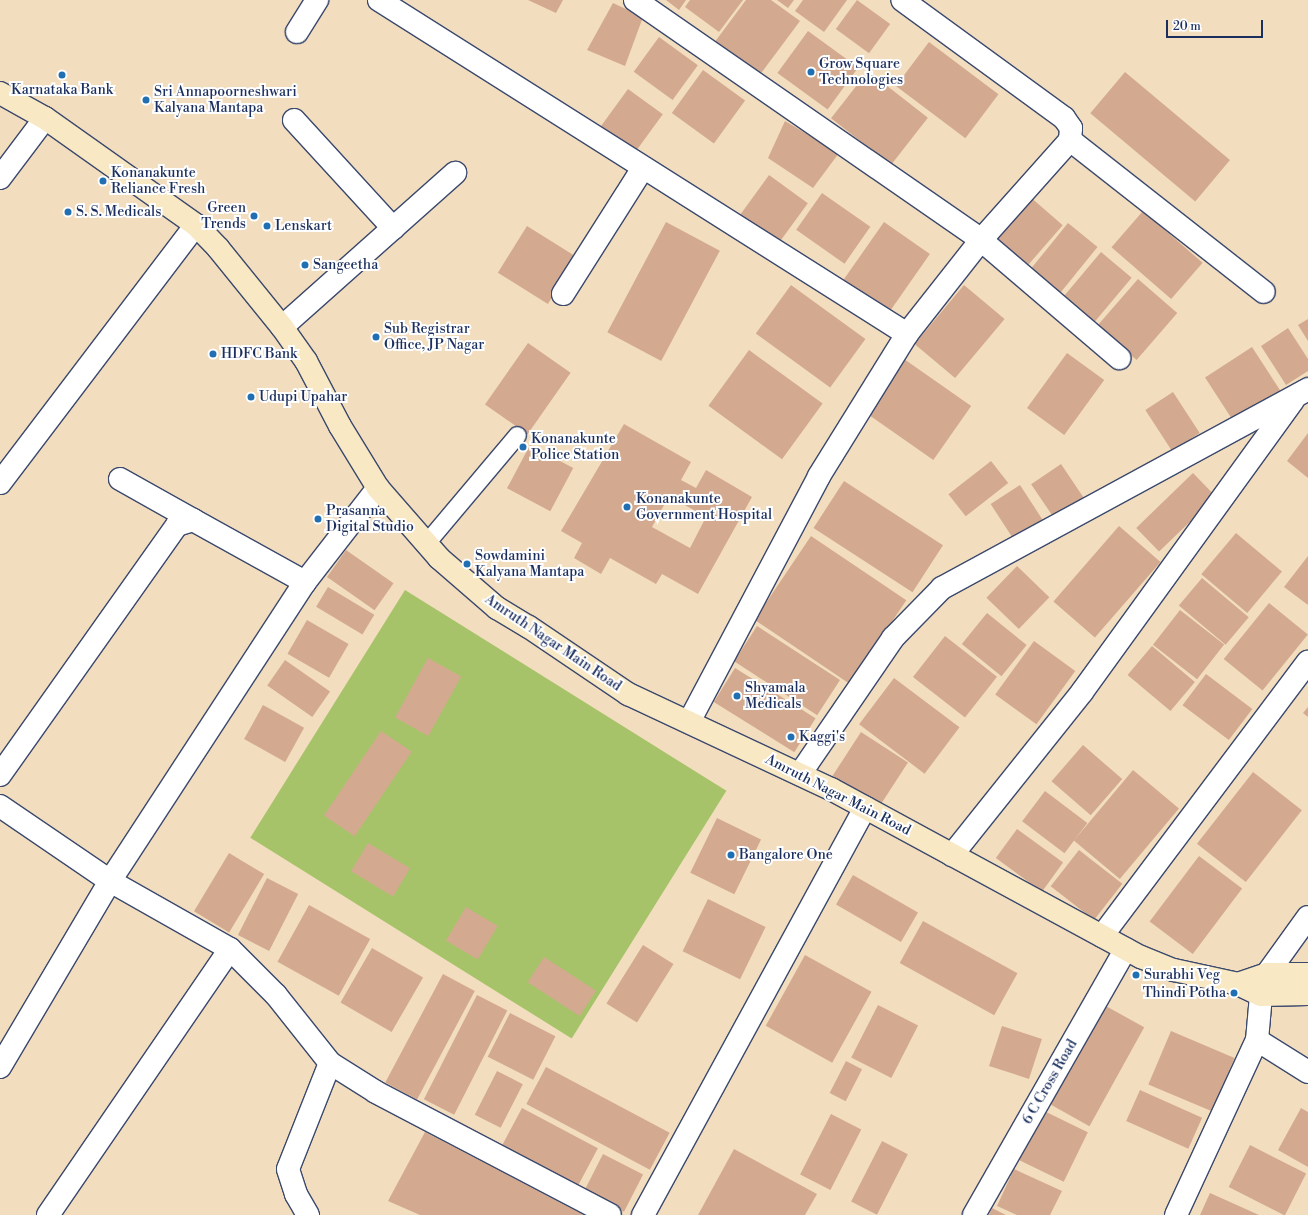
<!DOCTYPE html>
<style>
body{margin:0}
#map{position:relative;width:1308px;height:1215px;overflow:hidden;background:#f3ddbf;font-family:"Libre Bodoni",serif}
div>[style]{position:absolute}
.green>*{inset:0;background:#a7c36a;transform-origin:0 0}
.building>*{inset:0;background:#d3aa8f;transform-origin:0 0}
.roads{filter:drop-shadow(1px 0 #3b496d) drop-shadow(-1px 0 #3b496d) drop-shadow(0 1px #3b496d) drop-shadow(0 -1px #3b496d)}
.lane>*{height:17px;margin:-8.5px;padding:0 8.5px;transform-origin:8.5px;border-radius:8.5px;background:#fff}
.street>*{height:22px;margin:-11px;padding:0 11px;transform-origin:11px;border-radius:11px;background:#fff}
.secondary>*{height:22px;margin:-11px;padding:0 11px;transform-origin:11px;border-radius:11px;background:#f8e8c3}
.dots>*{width:11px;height:11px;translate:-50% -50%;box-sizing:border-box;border:2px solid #fff;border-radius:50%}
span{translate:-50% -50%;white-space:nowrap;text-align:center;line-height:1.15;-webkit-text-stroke:4px #fff;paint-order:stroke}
.poi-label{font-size:14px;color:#1b2f5e}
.left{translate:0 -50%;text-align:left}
.right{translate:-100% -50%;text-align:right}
.street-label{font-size:14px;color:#1b2f5e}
.scale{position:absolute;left:1166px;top:20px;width:97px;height:18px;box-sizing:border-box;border:2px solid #1b2f5e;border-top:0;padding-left:5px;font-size:12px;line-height:14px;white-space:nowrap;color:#1b2f5e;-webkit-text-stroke:3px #fff;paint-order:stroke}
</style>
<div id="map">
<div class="green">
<i style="left:405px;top:590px;width:379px;height:292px;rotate:32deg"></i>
</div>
<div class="building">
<i style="clip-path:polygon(528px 0,563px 0,556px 13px)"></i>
<i style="clip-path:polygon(666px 0,686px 0,679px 10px)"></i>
<i style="clip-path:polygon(690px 0,743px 0,719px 32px,685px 7px)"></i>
<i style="clip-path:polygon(746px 0,771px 0,800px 21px,759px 76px,714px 43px)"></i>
<i style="clip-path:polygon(777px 0,794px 0,788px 8px)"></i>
<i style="clip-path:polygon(803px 0,847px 0,824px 32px,795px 11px)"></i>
<i style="left:857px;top:0;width:41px;height:36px;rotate:36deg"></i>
<i style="clip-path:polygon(613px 3px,643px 17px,625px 66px,587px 50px)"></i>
<i style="left:808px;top:31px;width:62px;height:52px;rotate:36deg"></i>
<i style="left:659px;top:37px;width:48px;height:43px;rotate:36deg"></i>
<i style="left:929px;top:42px;width:87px;height:55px;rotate:37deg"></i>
<i style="left:703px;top:70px;width:52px;height:53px;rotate:36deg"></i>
<i style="left:868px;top:71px;width:76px;height:60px;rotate:38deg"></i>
<i style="left:1125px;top:72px;width:137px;height:54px;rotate:40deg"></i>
<i style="left:628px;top:89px;width:43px;height:52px;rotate:36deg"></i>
<i style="clip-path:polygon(785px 121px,839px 153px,813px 188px,768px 158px)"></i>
<i style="left:769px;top:175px;width:48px;height:49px;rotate:36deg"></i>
<i style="left:822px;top:193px;width:59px;height:45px;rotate:35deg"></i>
<i style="left:1028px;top:195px;width:46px;height:57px;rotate:41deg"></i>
<i style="left:1143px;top:211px;width:79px;height:48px;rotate:41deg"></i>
<i style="left:666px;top:222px;width:61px;height:125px;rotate:28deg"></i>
<i style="left:884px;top:222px;width:56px;height:77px;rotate:35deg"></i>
<i style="left:1068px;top:223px;width:38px;height:68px;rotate:39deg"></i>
<i style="left:527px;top:226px;width:59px;height:55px;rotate:32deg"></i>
<i style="left:1101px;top:252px;width:40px;height:63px;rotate:40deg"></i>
<i style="left:1138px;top:279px;width:52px;height:62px;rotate:41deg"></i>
<i style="left:791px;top:285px;width:92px;height:60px;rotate:36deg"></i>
<i style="left:964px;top:285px;width:53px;height:77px;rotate:40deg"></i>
<i style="clip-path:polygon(1308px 319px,1308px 341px,1298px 325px)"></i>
<i style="clip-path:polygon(1288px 328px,1308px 359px,1308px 371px,1286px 385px,1261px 346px)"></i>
<i style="left:528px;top:343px;width:52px;height:75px;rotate:35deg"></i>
<i style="left:1252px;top:347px;width:56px;height:56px;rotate:57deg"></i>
<i style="left:749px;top:350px;width:91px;height:69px;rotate:36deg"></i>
<i style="left:1067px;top:353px;width:46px;height:68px;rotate:36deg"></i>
<i style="left:904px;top:359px;width:82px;height:66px;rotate:35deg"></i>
<i style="left:1173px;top:392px;width:49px;height:33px;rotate:57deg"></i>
<i style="clip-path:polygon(evenodd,624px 424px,691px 462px,681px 480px,696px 488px,706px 470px,752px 497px,698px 594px,662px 574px,656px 584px,610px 558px,601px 574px,574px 558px,582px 543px,561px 531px,624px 424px,669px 496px,706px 517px,690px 548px,652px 527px,669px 496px)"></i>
<i style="clip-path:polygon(1308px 433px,1308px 478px,1287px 461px)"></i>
<i style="left:530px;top:445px;width:49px;height:49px;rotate:28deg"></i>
<i style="left:991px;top:461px;width:28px;height:54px;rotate:52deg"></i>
<i style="left:1061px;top:464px;width:43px;height:36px;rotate:56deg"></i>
<i style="left:1193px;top:473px;width:33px;height:79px;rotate:46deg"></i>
<i style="left:844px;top:481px;width:118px;height:56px;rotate:33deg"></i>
<i style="left:1020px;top:485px;width:48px;height:35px;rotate:57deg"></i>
<i style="left:1119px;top:526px;width:55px;height:100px;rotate:41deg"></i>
<i style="left:1236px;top:533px;width:60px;height:54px;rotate:40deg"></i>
<i style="left:811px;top:536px;width:115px;height:101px;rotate:34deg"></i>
<i style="left:346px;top:550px;width:58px;height:33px;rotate:35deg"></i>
<i style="clip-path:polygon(1308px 556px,1308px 605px,1284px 587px)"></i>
<i style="left:1017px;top:566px;width:45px;height:44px;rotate:44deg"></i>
<i style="left:1202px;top:578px;width:61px;height:36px;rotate:40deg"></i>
<i style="left:328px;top:587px;width:54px;height:23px;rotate:31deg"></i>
<i style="left:1269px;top:603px;width:50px;height:72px;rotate:39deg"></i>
<i style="left:1180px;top:610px;width:56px;height:44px;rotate:38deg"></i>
<i style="left:987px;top:613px;width:51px;height:40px;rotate:39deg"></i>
<i style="left:307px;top:620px;width:48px;height:39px;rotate:30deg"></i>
<i style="left:757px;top:626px;width:99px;height:42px;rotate:33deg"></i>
<i style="left:945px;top:636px;width:66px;height:52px;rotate:38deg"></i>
<i style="left:1034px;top:641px;width:51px;height:66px;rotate:36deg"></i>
<i style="left:1152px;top:646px;width:56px;height:38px;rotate:40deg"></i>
<i style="left:428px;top:658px;width:38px;height:68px;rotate:29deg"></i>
<i style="left:285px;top:660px;width:55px;height:31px;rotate:35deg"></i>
<i style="left:735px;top:668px;width:95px;height:40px;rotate:32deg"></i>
<i style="left:1206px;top:674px;width:58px;height:39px;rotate:37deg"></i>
<i style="left:894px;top:678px;width:82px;height:58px;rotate:37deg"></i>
<i style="left:263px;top:705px;width:47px;height:39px;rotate:29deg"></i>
<i style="clip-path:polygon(1308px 707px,1308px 717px,1303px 713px)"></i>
<i style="left:381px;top:731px;width:37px;height:102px;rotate:34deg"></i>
<i style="left:861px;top:732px;width:56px;height:54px;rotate:33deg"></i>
<i style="left:1083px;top:745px;width:52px;height:48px;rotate:41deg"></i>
<i style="left:1133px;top:770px;width:60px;height:92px;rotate:40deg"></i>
<i style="left:1253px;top:772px;width:62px;height:91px;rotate:38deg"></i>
<i style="left:1045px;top:791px;width:53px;height:38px;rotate:37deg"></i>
<i style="left:717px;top:818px;width:49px;height:61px;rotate:26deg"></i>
<i style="left:1017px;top:829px;width:57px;height:36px;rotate:36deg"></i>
<i style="left:368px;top:843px;width:49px;height:33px;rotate:31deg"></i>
<i style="left:1079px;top:850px;width:55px;height:46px;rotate:38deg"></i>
<i style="left:229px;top:853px;width:41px;height:68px;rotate:31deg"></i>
<i style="left:1199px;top:856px;width:54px;height:82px;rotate:37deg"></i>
<i style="left:853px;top:875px;width:75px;height:34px;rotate:30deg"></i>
<i style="left:267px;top:878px;width:35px;height:64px;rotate:27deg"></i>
<i style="left:708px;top:899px;width:64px;height:58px;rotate:26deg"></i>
<i style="left:309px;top:905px;width:70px;height:65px;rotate:29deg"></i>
<i style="left:466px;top:907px;width:37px;height:39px;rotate:31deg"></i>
<i style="left:923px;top:921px;width:108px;height:48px;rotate:29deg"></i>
<i style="left:643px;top:945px;width:36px;height:69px;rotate:32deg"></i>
<i style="left:372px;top:948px;width:59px;height:63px;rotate:30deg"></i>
<i style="left:805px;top:955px;width:76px;height:81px;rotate:29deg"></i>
<i style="left:544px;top:957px;width:62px;height:30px;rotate:33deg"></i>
<i style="left:443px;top:974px;width:36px;height:123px;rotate:28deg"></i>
<i style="left:477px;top:995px;width:34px;height:117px;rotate:27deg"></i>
<i style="left:878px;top:1005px;width:45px;height:59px;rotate:27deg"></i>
<i style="left:1104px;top:1005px;width:46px;height:113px;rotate:29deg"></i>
<i style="left:510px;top:1013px;width:51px;height:49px;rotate:27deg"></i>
<i style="left:1002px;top:1026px;width:42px;height:42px;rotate:18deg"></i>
<i style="left:1171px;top:1031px;width:69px;height:58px;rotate:23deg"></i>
<i style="left:846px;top:1061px;width:18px;height:36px;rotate:27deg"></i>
<i style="left:546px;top:1067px;width:140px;height:42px;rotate:28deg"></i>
<i style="left:497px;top:1071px;width:29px;height:49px;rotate:27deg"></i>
<i style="left:1140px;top:1090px;width:68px;height:34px;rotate:24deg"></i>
<i style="left:522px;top:1108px;width:86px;height:47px;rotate:28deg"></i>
<i style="clip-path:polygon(1301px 1108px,1308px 1112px,1308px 1167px,1278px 1150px)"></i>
<i style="left:1042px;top:1110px;width:51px;height:55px;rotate:26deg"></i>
<i style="left:831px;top:1114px;width:34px;height:68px;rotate:27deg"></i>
<i style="clip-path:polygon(425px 1132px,584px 1215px,420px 1215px,388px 1201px)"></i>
<i style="left:882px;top:1141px;width:29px;height:68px;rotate:27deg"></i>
<i style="left:1250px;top:1145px;width:63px;height:47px;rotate:27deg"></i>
<i style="clip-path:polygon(734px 1149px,817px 1194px,805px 1215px,698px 1215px)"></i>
<i style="left:603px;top:1154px;width:45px;height:42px;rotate:27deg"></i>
<i style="clip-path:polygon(1014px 1169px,1062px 1191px,1050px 1215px,1017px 1215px,997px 1206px)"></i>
<i style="clip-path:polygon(1210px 1193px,1259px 1215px,1200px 1215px)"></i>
<i style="clip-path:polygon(992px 1208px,1006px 1215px,989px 1215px)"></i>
</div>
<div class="roads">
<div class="lane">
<i style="left:426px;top:543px;width:141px;rotate:-49.9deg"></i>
</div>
<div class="street">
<i style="left:379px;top:0;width:625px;rotate:32.32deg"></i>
<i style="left:635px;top:0;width:421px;rotate:34.7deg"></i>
<i style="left:981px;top:240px;width:182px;rotate:40.5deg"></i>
<i style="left:297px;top:32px;width:38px;rotate:-58deg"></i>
<i style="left:294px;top:120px;width:147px;rotate:47.5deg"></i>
<i style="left:1070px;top:140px;width:246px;rotate:38.1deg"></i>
<i style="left:0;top:178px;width:75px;rotate:-53.1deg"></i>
<i style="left:563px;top:294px;width:149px;rotate:-57.6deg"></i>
<i style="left:282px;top:327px;width:232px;rotate:-41.7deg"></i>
<i style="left:120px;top:479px;width:84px;rotate:29.3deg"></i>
<i style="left:0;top:483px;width:324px;rotate:-52.8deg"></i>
<i style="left:689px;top:722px;width:278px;rotate:-62.1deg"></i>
<i style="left:819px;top:476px;width:167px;rotate:-58.2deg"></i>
<i style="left:907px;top:334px;width:120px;rotate:-51.8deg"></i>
<i style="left:981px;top:240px;width:134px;rotate:-48.3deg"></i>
<i style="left:1070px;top:140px;width:12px;rotate:-85deg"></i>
<i style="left:1071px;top:128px;width:12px;rotate:-125deg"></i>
<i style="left:1064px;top:118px;width:200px;rotate:-143.9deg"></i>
<i style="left:800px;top:774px;width:165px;rotate:-55.6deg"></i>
<i style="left:893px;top:638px;width:70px;rotate:-45.6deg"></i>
<i style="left:942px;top:588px;width:417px;rotate:-28.5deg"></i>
<i style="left:0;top:775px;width:306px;rotate:-54.7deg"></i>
<i style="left:177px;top:525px;width:17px;rotate:-17deg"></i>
<i style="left:193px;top:520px;width:128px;rotate:29deg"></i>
<i style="left:0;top:806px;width:133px;rotate:34.3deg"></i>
<i style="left:110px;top:881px;width:138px;rotate:29.5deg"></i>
<i style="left:230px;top:949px;width:65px;rotate:45deg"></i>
<i style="left:276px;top:995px;width:87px;rotate:51.5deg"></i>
<i style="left:330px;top:1063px;width:54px;rotate:32.2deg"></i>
<i style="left:376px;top:1092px;width:264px;rotate:27.7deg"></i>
<i style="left:952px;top:855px;width:208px;rotate:-51.4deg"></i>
<i style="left:1082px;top:692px;width:360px;rotate:-54.1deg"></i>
<i style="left:1102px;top:936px;width:343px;rotate:-53.1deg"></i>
<i style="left:1257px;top:1040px;width:60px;rotate:32.1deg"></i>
<i style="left:0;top:1067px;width:216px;rotate:-59.4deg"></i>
<i style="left:110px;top:881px;width:357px;rotate:-56.9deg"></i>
<i style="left:305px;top:582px;width:119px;rotate:-52.2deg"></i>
<i style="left:48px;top:1215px;width:322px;rotate:-55.6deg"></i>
<i style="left:308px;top:1215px;width:24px;rotate:-120deg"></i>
<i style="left:296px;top:1194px;width:26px;rotate:-108deg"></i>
<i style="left:288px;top:1169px;width:114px;rotate:-68.4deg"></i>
<i style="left:643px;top:1215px;width:464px;rotate:-61.4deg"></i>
<i style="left:974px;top:1215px;width:306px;rotate:-60.3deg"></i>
<i style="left:1176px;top:1215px;width:193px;rotate:-65.2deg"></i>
<i style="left:1257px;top:1040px;width:45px;rotate:-84.9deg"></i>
<i style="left:1261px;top:995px;width:22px;rotate:-74deg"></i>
<i style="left:1267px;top:974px;width:70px;rotate:-54.3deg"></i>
</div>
<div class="secondary">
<i style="left:0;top:93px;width:51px;rotate:29.1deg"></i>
<i style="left:45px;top:118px;width:185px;rotate:35.3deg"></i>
<i style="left:196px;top:225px;width:32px;rotate:46deg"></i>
<i style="left:218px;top:248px;width:102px;rotate:51deg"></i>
<i style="left:282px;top:327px;width:42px;rotate:54.8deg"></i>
<i style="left:306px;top:361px;width:73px;rotate:62.4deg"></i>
<i style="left:340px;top:426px;width:73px;rotate:58.5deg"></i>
<i style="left:378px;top:488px;width:93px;rotate:48.9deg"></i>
<i style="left:439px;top:558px;width:77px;rotate:40.8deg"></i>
<i style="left:497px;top:608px;width:37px;rotate:31deg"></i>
<i style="left:529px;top:627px;width:120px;rotate:34.1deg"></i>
<i style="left:628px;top:694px;width:224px;rotate:25.1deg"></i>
<i style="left:831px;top:789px;width:353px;rotate:28.5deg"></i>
<i style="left:1141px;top:957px;width:35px;rotate:22deg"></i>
<i style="left:1174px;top:970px;width:66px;rotate:12.3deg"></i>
<i style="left:1238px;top:984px;width:25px;rotate:26deg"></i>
<i style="left:1261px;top:995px;width:47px;rotate:-1.2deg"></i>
<i style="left:1238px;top:984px;width:31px;rotate:-19deg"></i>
<i style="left:1267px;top:974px;width:41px"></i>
</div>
</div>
<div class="dots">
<i style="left:811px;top:72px;background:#1f6fb2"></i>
<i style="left:62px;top:75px;background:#1f6fb2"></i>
<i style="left:146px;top:100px;background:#1f6fb2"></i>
<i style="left:103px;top:181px;background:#1f6fb2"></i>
<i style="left:68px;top:212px;background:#1f6fb2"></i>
<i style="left:254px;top:216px;background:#1f6fb2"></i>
<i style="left:267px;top:226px;background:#1f6fb2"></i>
<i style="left:305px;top:265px;background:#1f6fb2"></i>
<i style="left:376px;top:337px;background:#1f6fb2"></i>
<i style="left:213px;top:354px;background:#1f6fb2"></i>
<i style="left:251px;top:397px;background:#1f6fb2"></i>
<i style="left:523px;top:447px;background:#1f6fb2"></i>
<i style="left:627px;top:507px;background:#1f6fb2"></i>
<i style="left:318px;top:519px;background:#1f6fb2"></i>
<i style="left:467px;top:564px;background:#1f6fb2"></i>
<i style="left:737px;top:696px;background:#1f6fb2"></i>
<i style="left:791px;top:737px;background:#1f6fb2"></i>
<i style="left:731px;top:855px;background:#1f6fb2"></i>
<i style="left:1136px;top:975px;background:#1f6fb2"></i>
<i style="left:1234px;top:993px;background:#1f6fb2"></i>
</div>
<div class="poi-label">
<span class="left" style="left:819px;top:72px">Grow Square<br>Technologies</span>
<span style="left:62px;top:90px">Karnataka Bank</span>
<span class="left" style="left:154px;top:100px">Sri Annapoorneshwari<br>Kalyana Mantapa</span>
<span class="left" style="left:111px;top:181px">Konanakunte<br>Reliance Fresh</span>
<span class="right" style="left:246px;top:216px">Green<br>Trends</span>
<span class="left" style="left:76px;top:212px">S. S. Medicals</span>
<span class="left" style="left:275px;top:226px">Lenskart</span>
<span class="left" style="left:313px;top:265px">Sangeetha</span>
<span class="left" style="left:384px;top:337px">Sub Registrar<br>Office, JP Nagar</span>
<span class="left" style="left:221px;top:354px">HDFC Bank</span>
<span class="left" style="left:259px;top:397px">Udupi Upahar</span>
<span class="left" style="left:531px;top:447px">Konanakunte<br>Police Station</span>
<span class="left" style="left:636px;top:507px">Konanakunte<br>Government Hospital</span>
<span class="left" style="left:326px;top:519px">Prasanna<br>Digital Studio</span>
<span class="left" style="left:475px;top:564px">Sowdamini<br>Kalyana Mantapa</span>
<span class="left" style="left:745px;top:696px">Shyamala<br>Medicals</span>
<span class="left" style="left:799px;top:737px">Kaggi's</span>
<span class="left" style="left:739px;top:855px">Bangalore One</span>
<span class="left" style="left:1144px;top:975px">Surabhi Veg</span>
<span class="right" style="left:1226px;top:993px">Thindi Potha</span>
</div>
<div class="street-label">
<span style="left:553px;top:643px;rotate:34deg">Amruth Nagar Main Road</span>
<span style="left:838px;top:795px;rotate:27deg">Amruth Nagar Main Road</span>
<span style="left:1050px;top:1082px;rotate:-60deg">6 C Cross Road</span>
</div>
<div class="scale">20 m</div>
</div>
